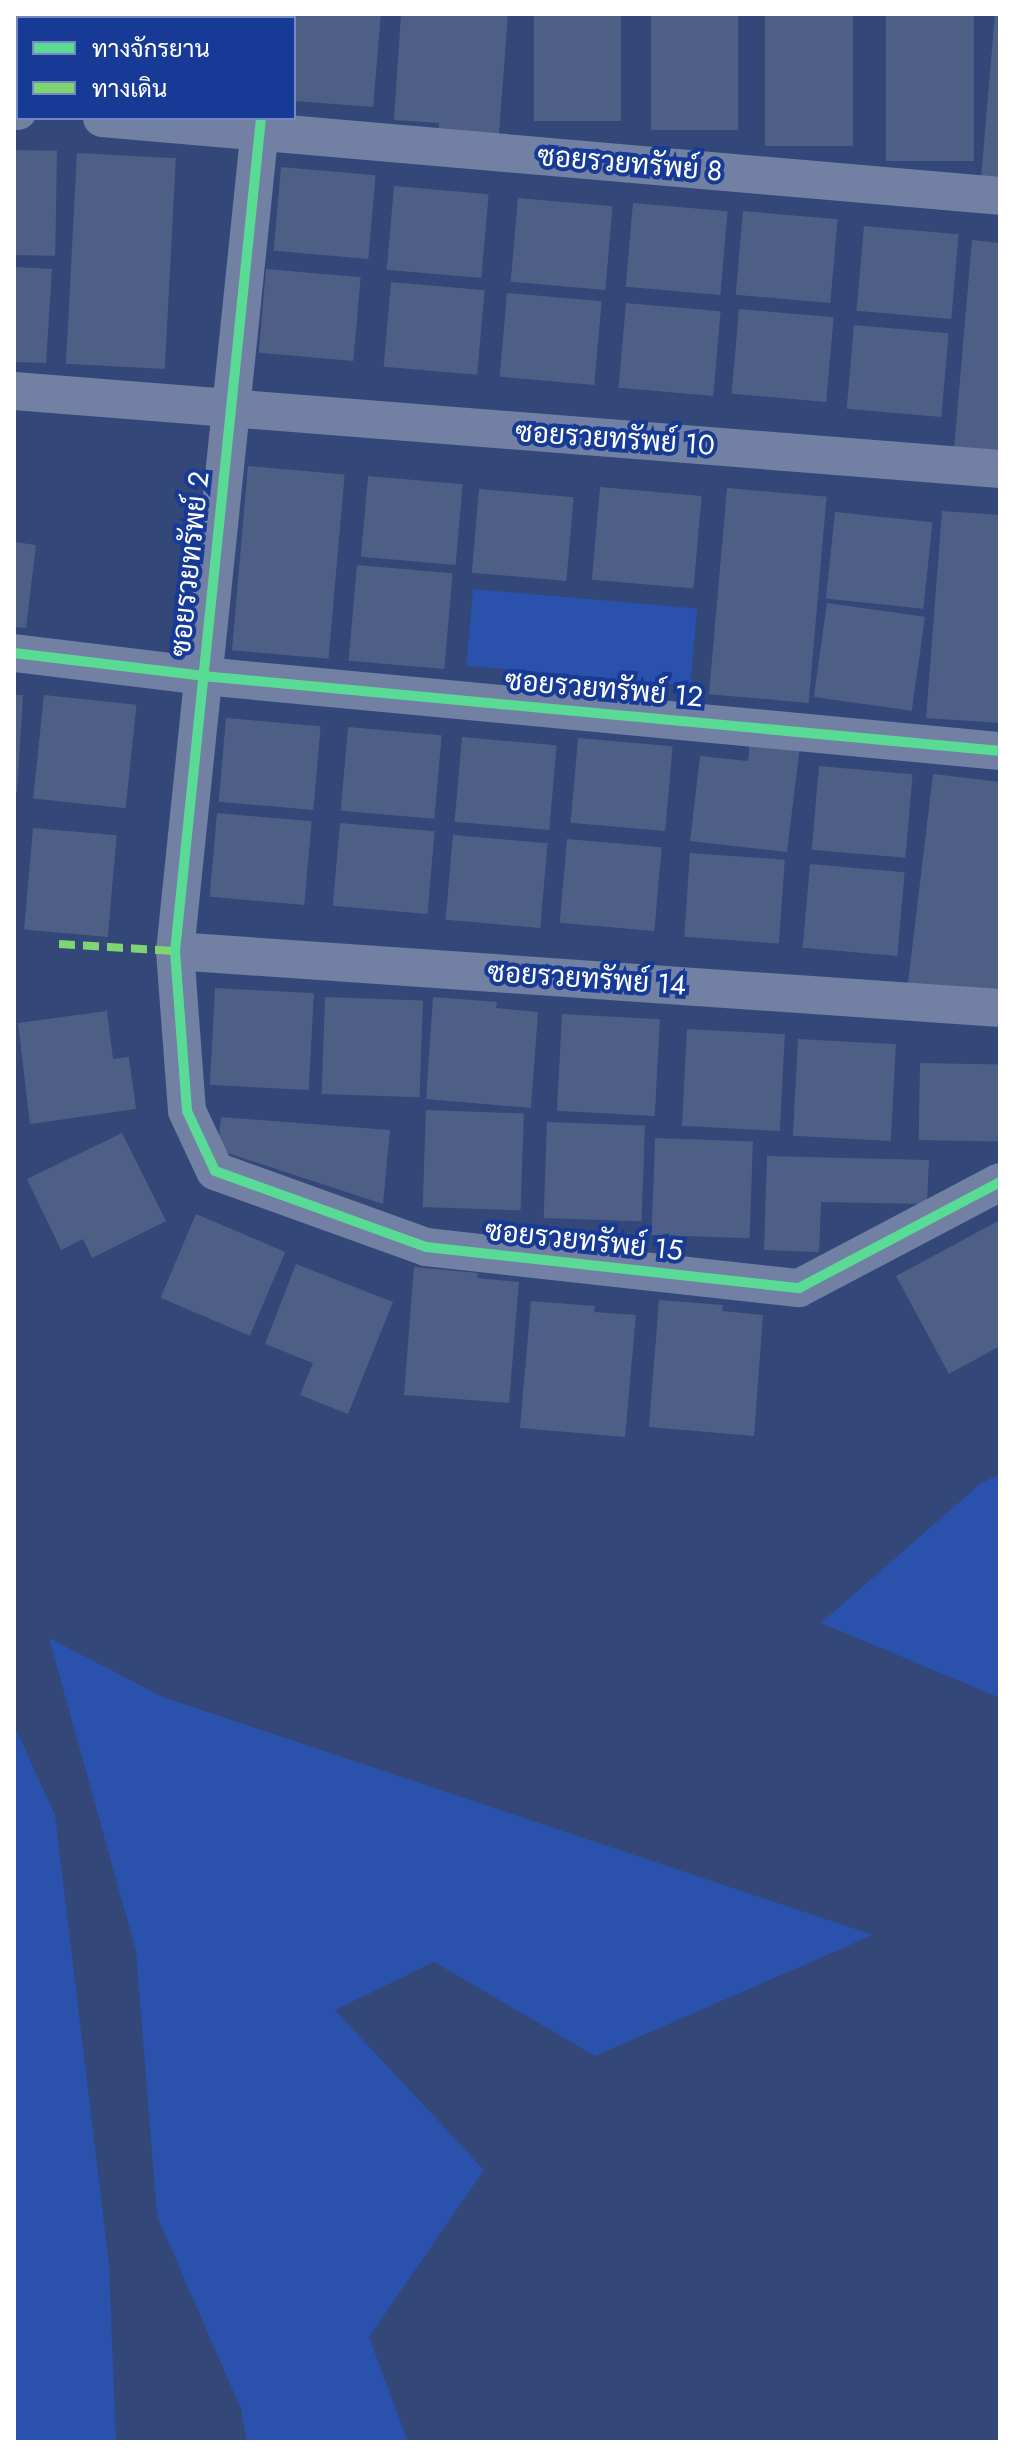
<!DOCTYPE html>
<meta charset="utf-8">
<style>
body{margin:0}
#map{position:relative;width:1014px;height:2456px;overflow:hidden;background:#334778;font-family:Jost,Sarabun,sans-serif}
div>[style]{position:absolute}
.green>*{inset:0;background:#2a51ac;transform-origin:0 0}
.building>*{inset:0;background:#4e5f86;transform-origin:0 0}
.minor>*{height:38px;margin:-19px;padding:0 19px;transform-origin:19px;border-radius:19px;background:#7180a3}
.quiet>*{height:8px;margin-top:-4px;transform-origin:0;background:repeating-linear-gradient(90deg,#7fd670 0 16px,transparent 0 24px)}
.cycleway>*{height:10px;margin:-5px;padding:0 5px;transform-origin:5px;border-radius:5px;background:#5adb95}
span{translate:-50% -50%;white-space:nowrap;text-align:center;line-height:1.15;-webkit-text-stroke:8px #163a95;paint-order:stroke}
.street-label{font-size:28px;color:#fff}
.frame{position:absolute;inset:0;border:16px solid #fff;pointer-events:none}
.legend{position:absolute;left:16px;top:16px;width:280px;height:104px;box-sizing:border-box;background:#163a95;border:2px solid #7389bf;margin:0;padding:10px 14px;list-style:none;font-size:24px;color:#fff}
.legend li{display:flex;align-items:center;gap:16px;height:40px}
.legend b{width:40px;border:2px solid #7389bf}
</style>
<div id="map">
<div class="green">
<i style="left:473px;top:589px;width:225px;height:77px;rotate:5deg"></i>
<i style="clip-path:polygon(1000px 1474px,1000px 1698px,821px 1623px,980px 1484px)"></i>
<i style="clip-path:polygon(49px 1638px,163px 1697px,873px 1935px,595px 2056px,434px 1962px,335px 2010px,484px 2170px,369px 2337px,408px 2442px,247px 2442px,241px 2409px,157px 2216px,136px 1951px)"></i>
<i style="clip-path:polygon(14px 1725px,55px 1815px,109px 2264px,116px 2442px,14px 2442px)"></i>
</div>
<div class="building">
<i style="clip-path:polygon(14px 14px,76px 14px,76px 18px,18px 18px,18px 84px,14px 84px)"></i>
<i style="left:95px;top:14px;width:108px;height:4px"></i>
<i style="clip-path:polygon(294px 14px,381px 14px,373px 107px,294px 101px)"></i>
<i style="clip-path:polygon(401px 14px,508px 14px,499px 134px,439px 131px,439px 123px,394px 120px)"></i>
<i style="left:534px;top:14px;width:87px;height:107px"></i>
<i style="left:651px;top:14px;width:87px;height:116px"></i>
<i style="left:765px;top:14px;width:88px;height:132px"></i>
<i style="left:886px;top:14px;width:88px;height:147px"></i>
<i style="clip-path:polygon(995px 14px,1000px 14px,1000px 179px,981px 178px)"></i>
<i style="left:14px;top:150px;width:43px;height:105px;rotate:1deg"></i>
<i style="left:77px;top:153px;width:99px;height:211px;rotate:3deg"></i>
<i style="left:281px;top:167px;width:95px;height:84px;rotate:5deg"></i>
<i style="left:394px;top:186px;width:95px;height:84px;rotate:5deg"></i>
<i style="left:518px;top:198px;width:95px;height:84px;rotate:5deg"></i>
<i style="left:633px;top:203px;width:95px;height:84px;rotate:5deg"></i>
<i style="left:743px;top:211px;width:95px;height:84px;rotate:5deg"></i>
<i style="left:864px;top:226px;width:95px;height:85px;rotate:5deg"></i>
<i style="clip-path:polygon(972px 240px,1000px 243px,1000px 453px,954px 449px)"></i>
<i style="clip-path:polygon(14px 267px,52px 269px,46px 363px,14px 362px)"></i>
<i style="left:266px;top:269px;width:95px;height:84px;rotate:5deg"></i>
<i style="left:391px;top:282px;width:94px;height:85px;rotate:5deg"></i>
<i style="left:507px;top:293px;width:95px;height:84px;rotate:5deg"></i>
<i style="left:626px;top:303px;width:95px;height:85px;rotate:5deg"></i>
<i style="left:739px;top:309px;width:95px;height:85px;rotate:5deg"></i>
<i style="left:854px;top:325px;width:95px;height:84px;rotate:5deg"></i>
<i style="left:248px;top:466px;width:97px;height:185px;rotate:5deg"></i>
<i style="left:368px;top:476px;width:95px;height:81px;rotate:5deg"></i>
<i style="left:600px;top:487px;width:102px;height:93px;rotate:5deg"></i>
<i style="left:727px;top:488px;width:100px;height:207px;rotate:5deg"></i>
<i style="left:479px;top:489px;width:95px;height:84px;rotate:5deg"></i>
<i style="clip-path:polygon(942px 511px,1000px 515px,1000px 723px,926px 718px)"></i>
<i style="left:835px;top:512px;width:98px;height:87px;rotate:6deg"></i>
<i style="clip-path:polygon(14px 542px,36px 545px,26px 628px,14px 627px)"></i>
<i style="left:357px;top:565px;width:96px;height:96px;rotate:5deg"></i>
<i style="left:827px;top:603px;width:99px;height:95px;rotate:8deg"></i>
<i style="clip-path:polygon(14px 695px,23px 695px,17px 792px,14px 792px)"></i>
<i style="left:44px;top:695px;width:93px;height:104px;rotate:6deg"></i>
<i style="left:226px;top:718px;width:95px;height:84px;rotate:5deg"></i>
<i style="left:348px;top:727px;width:94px;height:84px;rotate:5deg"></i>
<i style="left:462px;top:737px;width:95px;height:85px;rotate:5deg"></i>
<i style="left:578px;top:738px;width:95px;height:85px;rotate:5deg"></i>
<i style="clip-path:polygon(750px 740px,800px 746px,787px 852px,690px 841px,700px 756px,748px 761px)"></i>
<i style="left:819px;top:766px;width:94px;height:84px;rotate:5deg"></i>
<i style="clip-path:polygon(933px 774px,1000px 782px,1000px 994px,908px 983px)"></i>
<i style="left:217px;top:813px;width:95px;height:84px;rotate:5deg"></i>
<i style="left:340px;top:823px;width:95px;height:83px;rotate:5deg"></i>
<i style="left:33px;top:828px;width:84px;height:102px;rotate:5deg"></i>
<i style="left:453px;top:835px;width:95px;height:85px;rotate:5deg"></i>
<i style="left:567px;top:839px;width:95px;height:84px;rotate:5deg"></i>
<i style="left:690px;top:853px;width:95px;height:84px;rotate:4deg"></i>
<i style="left:810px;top:864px;width:95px;height:84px;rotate:5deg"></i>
<i style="left:215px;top:988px;width:99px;height:97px;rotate:3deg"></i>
<i style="left:325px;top:997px;width:98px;height:97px;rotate:2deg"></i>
<i style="clip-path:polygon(433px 997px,497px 1002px,496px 1008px,538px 1012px,531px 1108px,426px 1099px)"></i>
<i style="clip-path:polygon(107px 1011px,113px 1059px,129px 1057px,136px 1109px,30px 1124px,18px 1023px)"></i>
<i style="left:562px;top:1014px;width:98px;height:97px;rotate:3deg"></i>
<i style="left:687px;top:1029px;width:98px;height:97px;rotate:3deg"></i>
<i style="left:798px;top:1039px;width:98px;height:97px;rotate:3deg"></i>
<i style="left:920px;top:1063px;width:80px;height:77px;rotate:1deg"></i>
<i style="left:426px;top:1110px;width:98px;height:97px;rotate:2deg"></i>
<i style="clip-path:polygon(221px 1117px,390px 1130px,383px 1204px,218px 1150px)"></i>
<i style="left:547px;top:1122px;width:98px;height:96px;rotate:2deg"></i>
<i style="clip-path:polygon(122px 1133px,166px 1221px,92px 1258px,83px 1239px,61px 1250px,27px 1179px)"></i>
<i style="left:655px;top:1138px;width:98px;height:97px;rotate:2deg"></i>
<i style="clip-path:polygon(767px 1156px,929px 1160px,927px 1204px,821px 1202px,819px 1252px,764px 1250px)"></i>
<i style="left:196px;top:1214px;width:97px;height:91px;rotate:23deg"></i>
<i style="clip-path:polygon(1000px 1220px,1000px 1346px,949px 1374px,896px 1276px)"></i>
<i style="clip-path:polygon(296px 1264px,393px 1302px,348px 1414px,300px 1395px,313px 1363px,265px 1344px)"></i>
<i style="clip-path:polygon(414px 1267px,478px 1273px,477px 1278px,519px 1282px,509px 1403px,404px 1395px)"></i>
<i style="clip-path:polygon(659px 1300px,723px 1305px,722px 1311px,763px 1315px,754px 1436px,649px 1427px)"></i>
<i style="clip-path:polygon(531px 1301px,595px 1306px,594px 1312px,636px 1315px,625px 1437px,520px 1428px)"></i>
</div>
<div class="minor">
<i style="left:273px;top:18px;width:4px;rotate:-76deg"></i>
<i style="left:14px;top:110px;width:4px;rotate:14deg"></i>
<i style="left:102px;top:118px;width:901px;rotate:4.96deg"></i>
<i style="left:261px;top:118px;width:837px;rotate:95.89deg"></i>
<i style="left:175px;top:951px;width:160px;rotate:85.7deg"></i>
<i style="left:187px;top:1111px;width:66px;rotate:65deg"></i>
<i style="left:215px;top:1171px;width:224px;rotate:19.8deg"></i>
<i style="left:426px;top:1247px;width:375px;rotate:6.3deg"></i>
<i style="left:799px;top:1288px;width:227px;rotate:-27.8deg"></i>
<i style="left:14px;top:391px;width:989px;rotate:4.52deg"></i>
<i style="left:14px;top:653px;width:190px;rotate:6.9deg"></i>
<i style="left:203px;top:676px;width:801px;rotate:5.38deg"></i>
<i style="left:175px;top:951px;width:827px;rotate:3.95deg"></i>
</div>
<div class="quiet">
<i style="left:59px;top:944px;width:116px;rotate:3.5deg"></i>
</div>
<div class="cycleway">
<i style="left:261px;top:118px;width:837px;rotate:95.89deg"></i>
<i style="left:175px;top:951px;width:160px;rotate:85.7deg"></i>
<i style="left:187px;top:1111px;width:66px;rotate:65deg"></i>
<i style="left:215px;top:1171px;width:224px;rotate:19.8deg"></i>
<i style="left:426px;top:1247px;width:375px;rotate:6.3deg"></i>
<i style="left:799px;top:1288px;width:227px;rotate:-27.8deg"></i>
<i style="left:14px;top:653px;width:190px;rotate:6.9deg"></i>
<i style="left:203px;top:676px;width:801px;rotate:5.38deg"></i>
</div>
<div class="street-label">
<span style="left:630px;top:164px;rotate:5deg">ซอยรวยทรัพย์ 8</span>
<span style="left:615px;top:439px;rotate:4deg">ซอยรวยทรัพย์ 10</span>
<span style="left:190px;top:564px;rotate:-84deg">ซอยรวยทรัพย์ 2</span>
<span style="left:604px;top:689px;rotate:5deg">ซอยรวยทรัพย์ 12</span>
<span style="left:587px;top:979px;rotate:4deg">ซอยรวยทรัพย์ 14</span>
<span style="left:584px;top:1241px;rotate:6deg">ซอยรวยทรัพย์ 15</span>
</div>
<div class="frame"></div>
<ul class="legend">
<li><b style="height:10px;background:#5adb95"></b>ทางจักรยาน</li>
<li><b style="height:10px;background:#7fd670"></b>ทางเดิน</li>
</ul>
</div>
